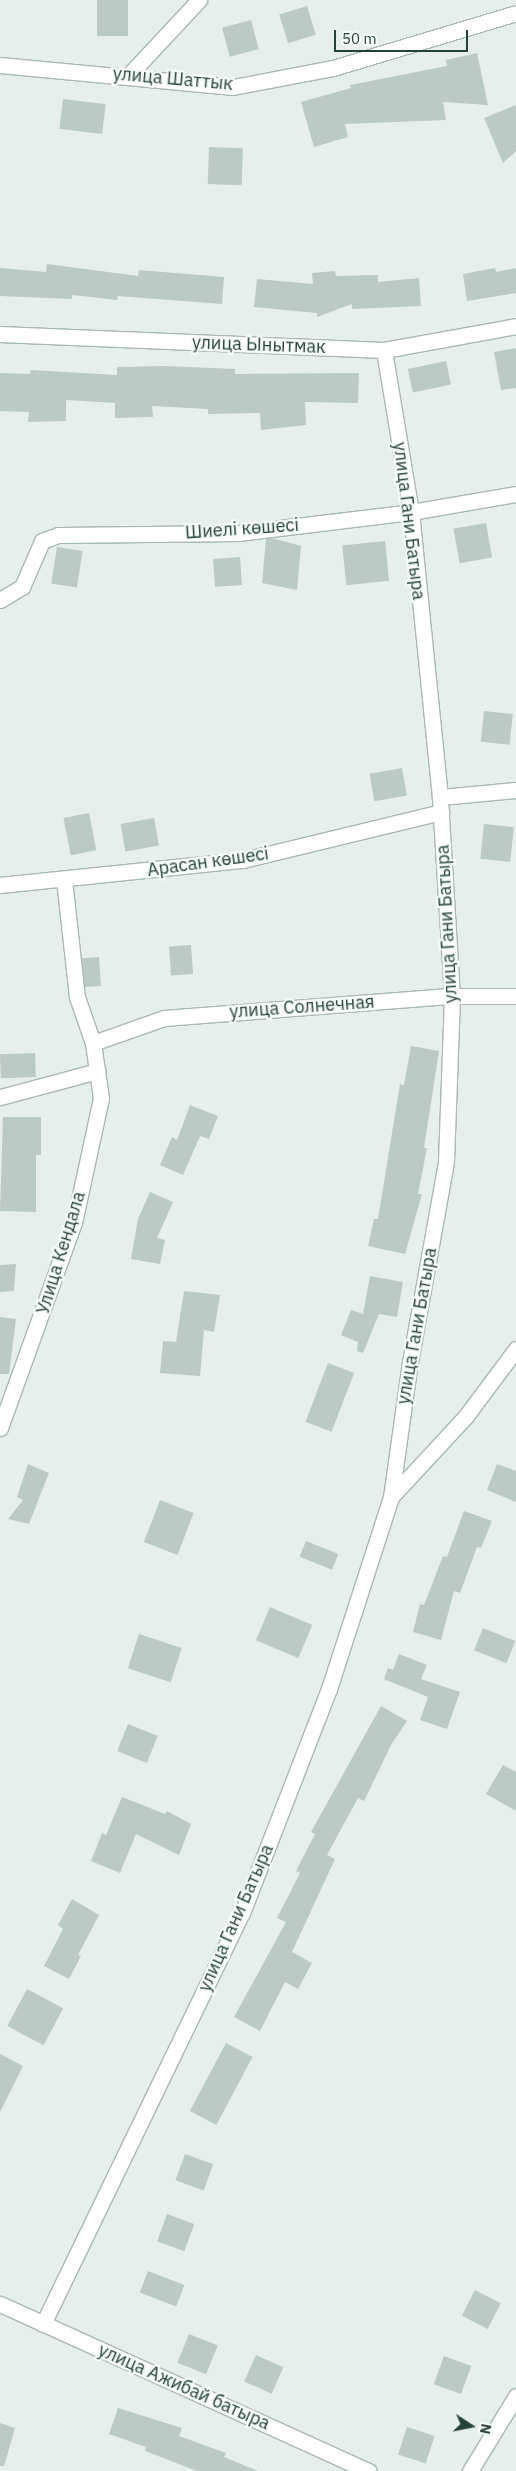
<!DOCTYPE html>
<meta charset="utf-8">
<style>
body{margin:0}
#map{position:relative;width:516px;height:2471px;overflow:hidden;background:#e6efeb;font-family:"IBM Plex Sans",sans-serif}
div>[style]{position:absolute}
.building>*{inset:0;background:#bbcac4;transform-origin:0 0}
.roads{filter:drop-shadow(1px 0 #a8b8b2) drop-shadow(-1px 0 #a8b8b2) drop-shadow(0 1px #a8b8b2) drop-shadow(0 -1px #a8b8b2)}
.minor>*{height:15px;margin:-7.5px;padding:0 7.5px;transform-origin:7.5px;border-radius:7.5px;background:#fff}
span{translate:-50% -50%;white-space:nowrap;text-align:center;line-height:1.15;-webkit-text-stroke:4.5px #f7fbf9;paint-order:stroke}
.street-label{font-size:18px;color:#24423a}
.north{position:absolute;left:446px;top:2401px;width:50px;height:50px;-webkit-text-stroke:4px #f7fbf9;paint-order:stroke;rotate:101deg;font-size:14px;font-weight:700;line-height:20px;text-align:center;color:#24423a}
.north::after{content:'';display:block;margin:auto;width:18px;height:22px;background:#24423a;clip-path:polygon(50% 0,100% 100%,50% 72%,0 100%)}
.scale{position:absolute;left:334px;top:30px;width:134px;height:22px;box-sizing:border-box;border:2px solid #24423a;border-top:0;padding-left:6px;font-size:15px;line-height:18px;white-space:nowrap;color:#24423a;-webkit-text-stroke:4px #f7fbf9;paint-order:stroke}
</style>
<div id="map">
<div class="building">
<i style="left:97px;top:0;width:31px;height:36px"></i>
<i style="left:307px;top:6px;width:30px;height:29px;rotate:73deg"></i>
<i style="left:251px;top:20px;width:30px;height:30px;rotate:75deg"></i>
<i style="clip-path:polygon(477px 53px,488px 105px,443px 102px,446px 120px,345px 124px,348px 137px,314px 147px,301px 102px,351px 88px,350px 85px,447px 66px,446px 60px)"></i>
<i style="left:63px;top:99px;width:43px;height:30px;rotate:7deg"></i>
<i style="clip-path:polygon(516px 105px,516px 151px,503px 163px,484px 118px)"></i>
<i style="left:209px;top:147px;width:34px;height:37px;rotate:2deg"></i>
<i style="clip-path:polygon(47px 264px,138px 276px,139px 270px,224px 277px,222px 304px,118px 296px,117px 300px,72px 295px,72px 299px,0 296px,0 268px,46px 272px)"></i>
<i style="clip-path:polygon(495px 268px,496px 272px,516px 268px,516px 293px,467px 301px,463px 274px)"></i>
<i style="clip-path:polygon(335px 271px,336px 276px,378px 275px,378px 282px,419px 278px,421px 306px,352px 309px,352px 304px,317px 317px,317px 313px,254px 307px,257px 279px,313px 284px,312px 273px)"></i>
<i style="clip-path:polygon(516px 348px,516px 388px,501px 390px,494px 352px)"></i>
<i style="left:446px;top:361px;width:24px;height:39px;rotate:78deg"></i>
<i style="clip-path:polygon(165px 366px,235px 369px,235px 374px,359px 373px,358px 403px,305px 402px,306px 425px,261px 430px,260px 413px,208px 414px,208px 409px,152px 406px,153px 417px,115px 418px,115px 403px,66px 400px,66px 421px,28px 422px,29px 412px,0 411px,0 373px,30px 374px,31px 370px,117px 375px,117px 367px)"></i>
<i style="left:486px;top:523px;width:35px;height:33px;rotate:80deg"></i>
<i style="clip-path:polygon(272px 538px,301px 546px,297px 590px,262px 583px,266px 539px)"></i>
<i style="left:385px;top:541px;width:40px;height:43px;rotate:84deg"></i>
<i style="left:57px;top:547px;width:26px;height:37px;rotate:9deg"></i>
<i style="left:240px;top:557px;width:28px;height:27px;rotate:86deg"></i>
<i style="left:484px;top:711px;width:29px;height:31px;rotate:6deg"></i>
<i style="left:402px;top:768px;width:28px;height:33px;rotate:80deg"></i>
<i style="left:89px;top:813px;width:38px;height:26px;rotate:79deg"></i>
<i style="left:154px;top:818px;width:28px;height:34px;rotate:80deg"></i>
<i style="left:484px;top:824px;width:30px;height:35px;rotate:6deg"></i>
<i style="left:191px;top:945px;width:29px;height:22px;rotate:86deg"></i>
<i style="left:99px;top:957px;width:29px;height:17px;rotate:86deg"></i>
<i style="clip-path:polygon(411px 1046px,439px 1051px,424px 1148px,427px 1148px,418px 1194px,422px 1194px,405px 1254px,368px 1246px,374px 1219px,378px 1219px,400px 1084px,404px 1085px)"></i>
<i style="left:35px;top:1053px;width:24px;height:35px;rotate:88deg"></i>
<i style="clip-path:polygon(190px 1105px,218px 1116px,209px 1139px,200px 1136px,183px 1175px,160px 1165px,172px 1137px,177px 1140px)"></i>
<i style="clip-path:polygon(3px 1117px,41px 1117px,41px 1155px,36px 1155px,36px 1212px,0 1211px)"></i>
<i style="clip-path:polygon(150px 1192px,173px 1202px,157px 1238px,165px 1240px,160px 1264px,131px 1259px,138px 1219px)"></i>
<i style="clip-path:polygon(16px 1264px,14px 1291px,0 1292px,0 1265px)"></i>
<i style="clip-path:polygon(370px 1276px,403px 1282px,397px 1317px,379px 1314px,363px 1353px,357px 1351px,358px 1342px,341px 1335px,351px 1310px,363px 1314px)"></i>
<i style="clip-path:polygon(184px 1291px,220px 1295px,214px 1332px,204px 1330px,200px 1376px,160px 1373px,163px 1341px,176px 1342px)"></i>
<i style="clip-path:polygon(0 1317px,16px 1319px,9px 1374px,0 1374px)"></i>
<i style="left:328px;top:1363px;width:28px;height:63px;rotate:21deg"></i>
<i style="clip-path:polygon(28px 1464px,49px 1473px,29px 1524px,8px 1519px,23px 1500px,17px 1497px)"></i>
<i style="clip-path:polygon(497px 1464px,516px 1471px,516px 1502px,487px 1490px)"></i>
<i style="left:160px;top:1500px;width:36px;height:45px;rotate:21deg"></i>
<i style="clip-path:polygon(464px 1511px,492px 1521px,481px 1548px,477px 1547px,460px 1593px,454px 1591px,441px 1640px,413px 1632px,420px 1604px,424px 1605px,443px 1556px,447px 1557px)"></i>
<i style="left:306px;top:1541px;width:35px;height:17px;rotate:22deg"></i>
<i style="left:270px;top:1607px;width:46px;height:36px;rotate:23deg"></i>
<i style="left:483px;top:1628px;width:35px;height:24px;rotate:22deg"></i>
<i style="left:139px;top:1634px;width:45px;height:36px;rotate:18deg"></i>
<i style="clip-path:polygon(399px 1654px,427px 1665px,421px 1679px,460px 1692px,447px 1729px,420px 1720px,428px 1697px,384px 1679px,388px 1668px,393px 1670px)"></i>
<i style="clip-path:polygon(381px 1706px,407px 1721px,391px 1745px,364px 1801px,358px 1798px,327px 1855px,335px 1859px,292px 1952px,312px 1963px,298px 1989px,285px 1982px,260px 2031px,234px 2017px,286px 1922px,277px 1918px,300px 1873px,296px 1871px,315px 1834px,311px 1832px)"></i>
<i style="left:128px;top:1724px;width:32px;height:29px;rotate:22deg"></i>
<i style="clip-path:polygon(503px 1765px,516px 1772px,516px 1811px,486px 1794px)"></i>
<i style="clip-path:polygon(122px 1797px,165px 1814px,167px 1811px,191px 1824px,179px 1855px,136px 1834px,120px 1873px,91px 1861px,102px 1833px,106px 1835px)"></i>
<i style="clip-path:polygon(72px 1899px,99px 1915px,78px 1955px,81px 1956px,69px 1979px,44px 1966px,63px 1929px,58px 1925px)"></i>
<i style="left:27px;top:1989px;width:41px;height:42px;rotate:28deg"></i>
<i style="left:226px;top:2043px;width:30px;height:77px;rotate:28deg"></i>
<i style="clip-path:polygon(0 2054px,23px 2066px,0 2112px)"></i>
<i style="left:185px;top:2154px;width:30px;height:28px;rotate:20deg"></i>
<i style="left:167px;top:2214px;width:29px;height:29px;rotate:20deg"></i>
<i style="left:148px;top:2271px;width:39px;height:23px;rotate:21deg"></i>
<i style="left:475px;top:2290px;width:29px;height:29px;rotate:27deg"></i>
<i style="left:189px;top:2334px;width:31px;height:31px;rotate:22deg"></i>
<i style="left:256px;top:2355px;width:30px;height:29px;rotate:24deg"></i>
<i style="left:444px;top:2356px;width:29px;height:30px;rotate:20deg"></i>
<i style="clip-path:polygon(118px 2408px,182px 2428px,179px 2436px,226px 2453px,224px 2457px,258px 2471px,197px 2471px,145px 2451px,146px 2447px,109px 2434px)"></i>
<i style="clip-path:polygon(0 2423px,15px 2428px,4px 2466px,0 2466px)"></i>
<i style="left:407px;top:2427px;width:29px;height:29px;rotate:18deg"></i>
</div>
<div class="roads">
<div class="minor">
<i style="left:0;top:65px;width:234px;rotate:5.4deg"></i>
<i style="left:233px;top:87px;width:102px;rotate:-10.8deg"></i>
<i style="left:333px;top:68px;width:191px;rotate:-16.7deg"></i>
<i style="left:129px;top:75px;width:103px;rotate:-47deg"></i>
<i style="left:0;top:334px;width:384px;rotate:2.4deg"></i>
<i style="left:384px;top:350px;width:134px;rotate:-10.3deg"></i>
<i style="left:0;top:600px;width:26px;rotate:-31deg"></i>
<i style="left:22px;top:587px;width:50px;rotate:-66.5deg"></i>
<i style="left:42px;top:541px;width:17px;rotate:-21deg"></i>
<i style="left:58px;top:535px;width:180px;rotate:-0.6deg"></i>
<i style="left:238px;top:533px;width:174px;rotate:-6.9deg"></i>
<i style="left:411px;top:512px;width:107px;rotate:-9.7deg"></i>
<i style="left:440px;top:797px;width:76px;rotate:-5.3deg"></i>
<i style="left:0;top:885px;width:244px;rotate:-5.9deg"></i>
<i style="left:243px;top:860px;width:204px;rotate:-13.6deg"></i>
<i style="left:93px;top:1043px;width:75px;rotate:-19.4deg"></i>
<i style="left:164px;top:1018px;width:289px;rotate:-4.4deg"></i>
<i style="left:452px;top:996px;width:64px"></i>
<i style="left:0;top:1097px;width:101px;rotate:-14.9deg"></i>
<i style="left:0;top:1428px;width:218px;rotate:-70.2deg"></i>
<i style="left:74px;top:1223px;width:128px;rotate:-77.8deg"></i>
<i style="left:101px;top:1098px;width:56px;rotate:-98.3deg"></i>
<i style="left:93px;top:1043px;width:49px;rotate:-109.2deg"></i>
<i style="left:77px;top:997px;width:118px;rotate:-96.3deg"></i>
<i style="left:391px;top:1497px;width:110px;rotate:-47.2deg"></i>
<i style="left:466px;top:1416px;width:84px;rotate:-53.3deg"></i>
<i style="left:0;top:2304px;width:405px;rotate:24.4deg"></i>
<i style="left:43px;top:2324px;width:457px;rotate:-64.2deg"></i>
<i style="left:242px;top:1913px;width:240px;rotate:-68.8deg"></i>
<i style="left:329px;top:1689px;width:202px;rotate:-72.1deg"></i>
<i style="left:391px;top:1497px;width:136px;rotate:-82deg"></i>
<i style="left:410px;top:1362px;width:204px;rotate:-79.8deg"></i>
<i style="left:446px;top:1161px;width:165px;rotate:-87.9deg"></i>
<i style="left:452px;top:996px;width:199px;rotate:-93.5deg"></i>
<i style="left:440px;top:797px;width:286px;rotate:-95.8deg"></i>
<i style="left:411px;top:512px;width:164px;rotate:-99.5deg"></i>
<i style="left:470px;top:2471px;width:88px;rotate:-58.5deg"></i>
</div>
</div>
<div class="street-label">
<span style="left:173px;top:79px;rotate:5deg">улица Шаттык</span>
<span style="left:259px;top:345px;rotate:2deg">улица Ынытмак</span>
<span style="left:409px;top:521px;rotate:83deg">улица Гани Батыра</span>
<span style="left:242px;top:529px;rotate:-4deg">Шиелі көшесі</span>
<span style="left:208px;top:862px;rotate:-8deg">Арасан көшесі</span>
<span style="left:447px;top:924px;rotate:-93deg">улица Гани Батыра</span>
<span style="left:302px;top:1007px;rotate:-4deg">улица Солнечная</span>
<span style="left:61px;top:1253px;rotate:-73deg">Улица Кендала</span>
<span style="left:417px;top:1326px;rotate:-80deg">улица Гани Батыра</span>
<span style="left:236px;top:1918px;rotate:-66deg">улица Гани Батыра</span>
<span style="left:184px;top:2387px;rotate:24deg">улица Ажибай батыра</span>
</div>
<div class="north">N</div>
<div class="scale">50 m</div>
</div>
